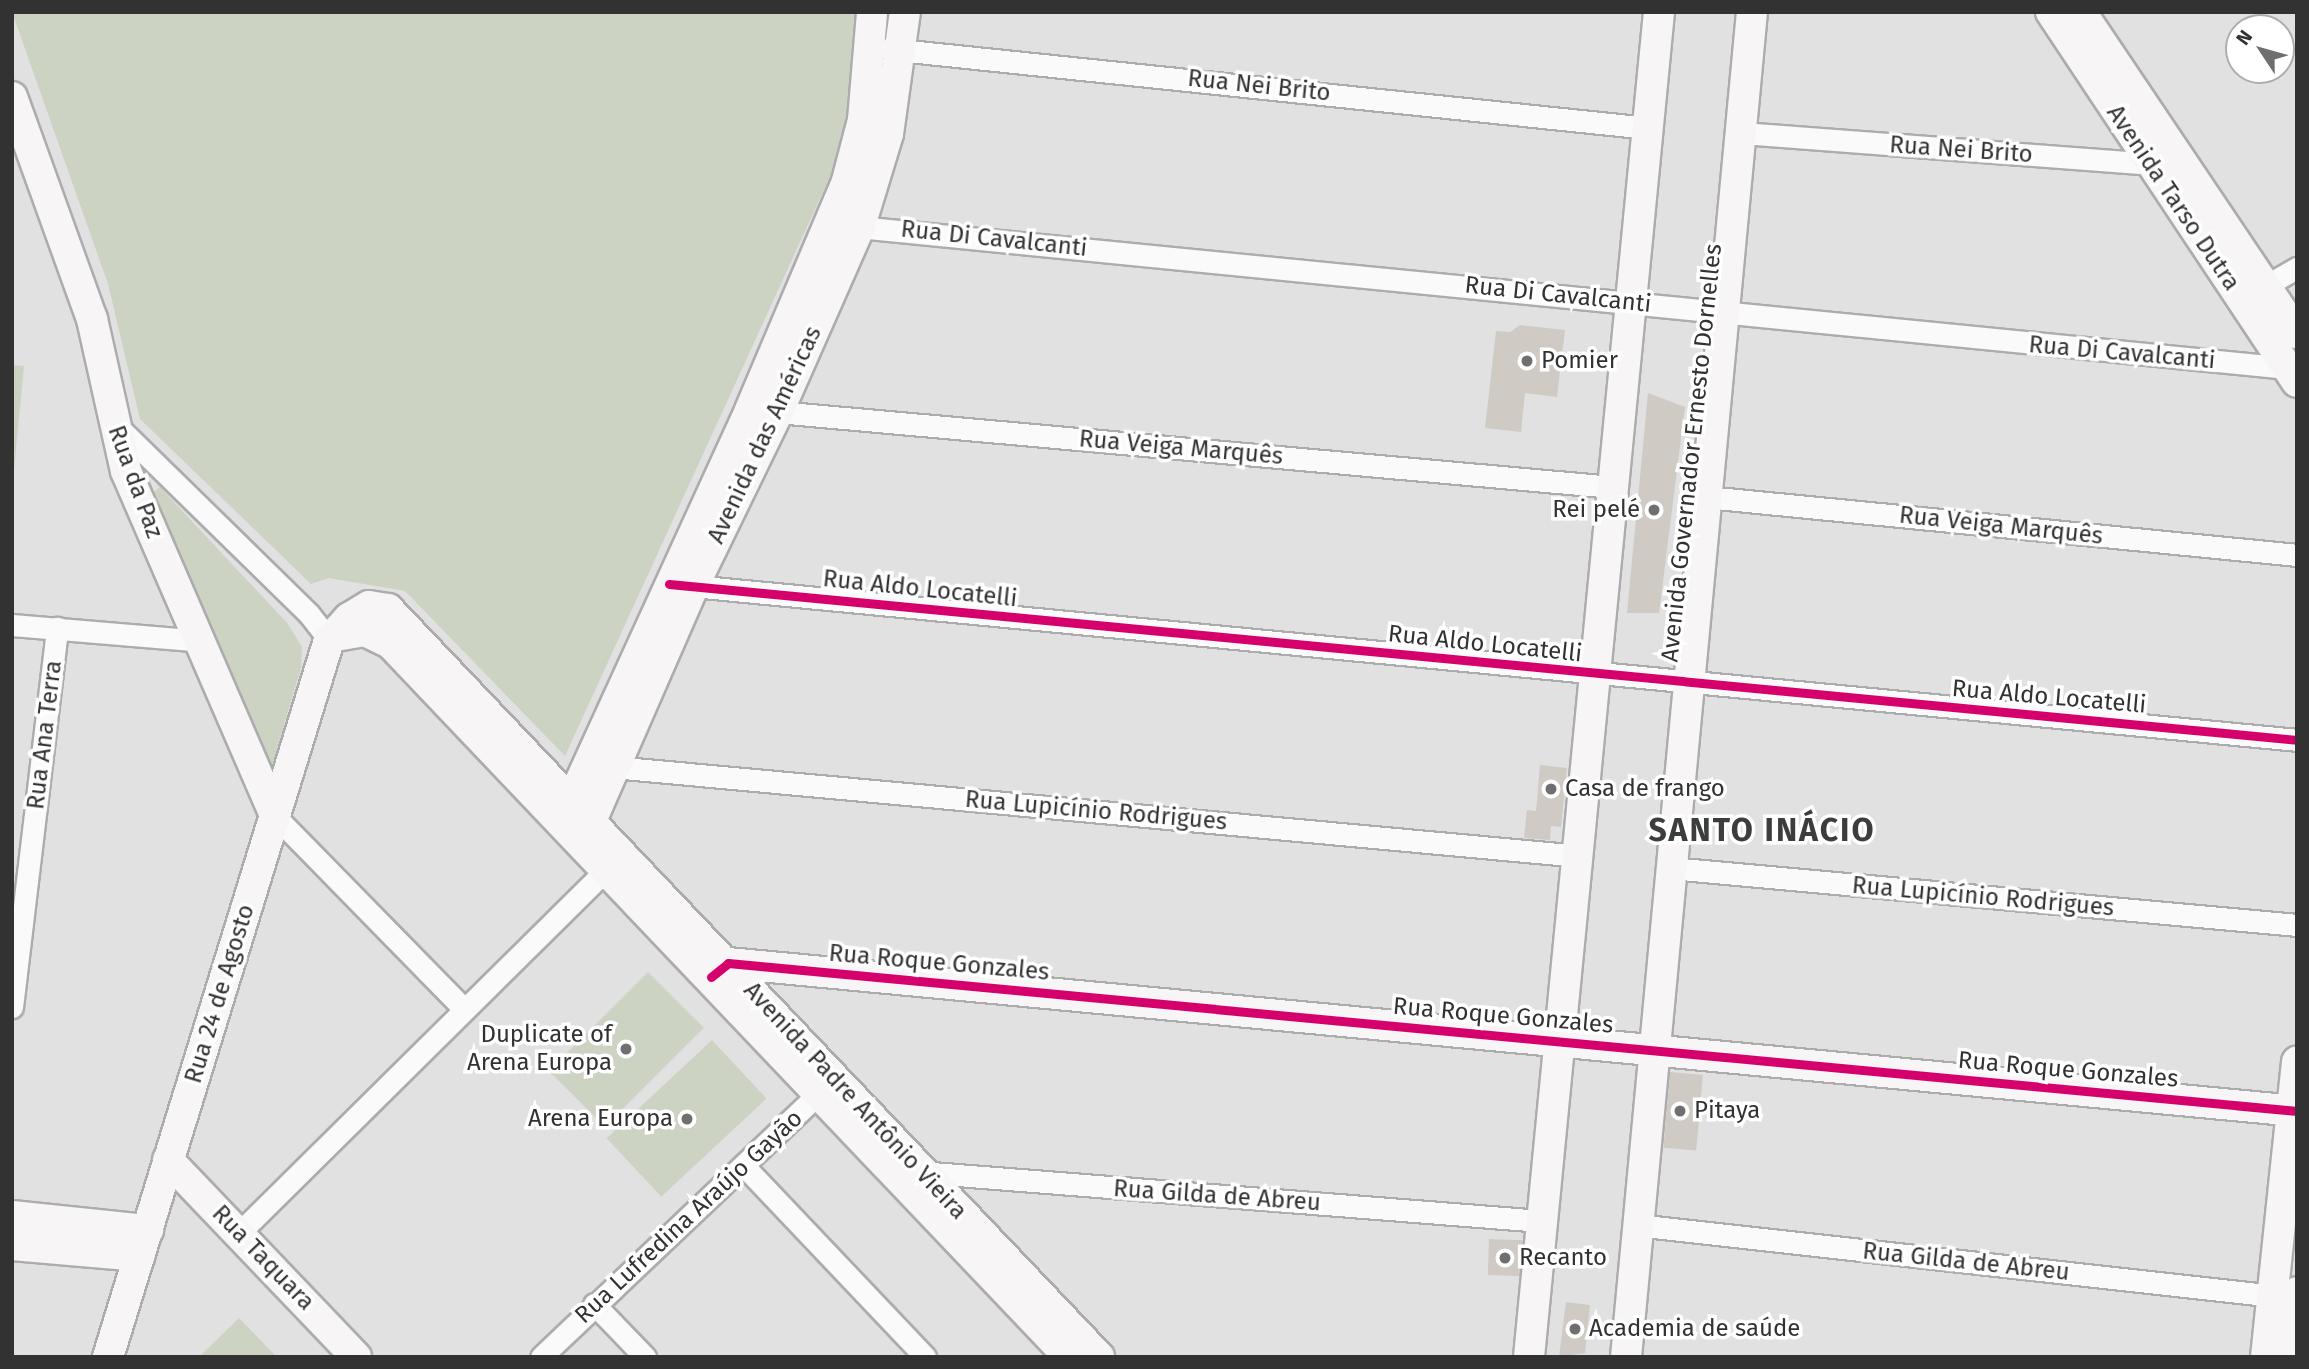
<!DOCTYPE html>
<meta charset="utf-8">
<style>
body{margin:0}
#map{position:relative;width:2309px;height:1369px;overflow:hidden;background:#e1e1e2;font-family:"Fira Sans",sans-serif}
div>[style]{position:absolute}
.green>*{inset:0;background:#cdd3c3;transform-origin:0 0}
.building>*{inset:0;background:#d0cac5;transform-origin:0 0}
.roads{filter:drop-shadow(2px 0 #acacad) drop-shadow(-2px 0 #acacad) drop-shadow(0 2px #acacad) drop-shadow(0 -2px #acacad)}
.street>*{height:21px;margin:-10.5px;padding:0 10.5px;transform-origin:10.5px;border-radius:10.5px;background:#fafafb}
.secondary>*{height:30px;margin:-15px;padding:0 15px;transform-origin:15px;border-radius:15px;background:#f7f5f6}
.cycleway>*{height:9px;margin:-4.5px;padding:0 4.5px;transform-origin:4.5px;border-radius:4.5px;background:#d6006c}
.dots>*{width:19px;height:19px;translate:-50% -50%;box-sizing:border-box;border:4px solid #fff;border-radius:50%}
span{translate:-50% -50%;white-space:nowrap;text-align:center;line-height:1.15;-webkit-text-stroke:7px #fff;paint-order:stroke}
.street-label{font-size:24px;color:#323233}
.poi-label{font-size:24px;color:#323233}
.left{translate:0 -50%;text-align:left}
.right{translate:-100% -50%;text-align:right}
.district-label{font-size:32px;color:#3c3d3e;font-weight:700;letter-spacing:2px}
.frame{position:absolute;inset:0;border:14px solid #323233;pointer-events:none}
.north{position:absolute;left:2225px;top:14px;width:70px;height:70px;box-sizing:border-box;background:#fff;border:2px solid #adadad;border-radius:50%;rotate:306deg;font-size:19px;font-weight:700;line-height:28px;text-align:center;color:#323233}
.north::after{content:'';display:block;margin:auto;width:24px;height:32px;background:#6f6f70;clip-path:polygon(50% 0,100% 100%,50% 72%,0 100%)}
</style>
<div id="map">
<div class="green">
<i style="clip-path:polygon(12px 12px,858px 12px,844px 146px,565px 756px,405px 591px,329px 578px,311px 584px,140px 419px,108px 284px)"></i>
<i style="clip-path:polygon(12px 365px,24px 366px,12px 491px)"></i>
<i style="clip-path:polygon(160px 487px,288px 624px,302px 647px,301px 668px,266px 786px,253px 738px,205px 616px,151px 494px)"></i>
<i style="left:648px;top:972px;width:79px;height:140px;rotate:45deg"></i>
<i style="left:712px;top:1040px;width:80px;height:144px;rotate:47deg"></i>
<i style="clip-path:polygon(239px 1318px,277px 1357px,199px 1357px)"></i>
</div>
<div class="building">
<i style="clip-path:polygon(1520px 325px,1565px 330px,1557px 397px,1525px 393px,1521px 432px,1485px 428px,1496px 331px,1510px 332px)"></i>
<i style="clip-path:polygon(1648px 393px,1685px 407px,1659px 613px,1627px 613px)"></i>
<i style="clip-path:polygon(1540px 765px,1567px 768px,1561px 827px,1551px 826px,1550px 840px,1524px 838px,1527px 810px,1536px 811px)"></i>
<i style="left:1670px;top:1072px;width:33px;height:76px;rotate:5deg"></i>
<i style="left:1489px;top:1239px;width:34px;height:36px;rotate:2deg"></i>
<i style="clip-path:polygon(1566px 1302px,1590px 1305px,1585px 1353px,1559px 1357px)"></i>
</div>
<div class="roads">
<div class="street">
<i style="left:889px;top:49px;width:763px;rotate:5.94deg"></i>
<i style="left:1742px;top:133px;width:409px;rotate:4.3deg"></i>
<i style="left:2150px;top:164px;width:12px;rotate:-31deg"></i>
<i style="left:848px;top:226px;width:1447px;rotate:5.63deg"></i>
<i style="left:2267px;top:285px;width:34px;rotate:-30deg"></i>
<i style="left:766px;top:411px;width:850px;rotate:5.13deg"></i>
<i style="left:114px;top:423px;width:273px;rotate:44.4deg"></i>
<i style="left:309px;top:614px;width:33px;rotate:52deg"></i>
<i style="left:1706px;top:497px;width:594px;rotate:5.6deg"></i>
<i style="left:682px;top:585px;width:1622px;rotate:5.48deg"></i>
<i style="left:12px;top:625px;width:190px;rotate:4.8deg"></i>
<i style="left:613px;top:767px;width:971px;rotate:5.26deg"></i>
<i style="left:275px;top:816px;width:270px;rotate:45.6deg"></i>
<i style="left:1670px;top:868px;width:630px;rotate:5.19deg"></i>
<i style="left:12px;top:1007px;width:382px;rotate:-83.2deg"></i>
<i style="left:744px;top:1166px;width:263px;rotate:46.5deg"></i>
<i style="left:919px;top:1172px;width:624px;rotate:4.5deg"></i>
<i style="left:1636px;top:1225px;width:652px;rotate:6.34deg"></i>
<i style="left:240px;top:1232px;width:515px;rotate:-44.69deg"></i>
<i style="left:606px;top:870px;width:11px;rotate:-63deg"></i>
<i style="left:594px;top:1304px;width:74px;rotate:46.1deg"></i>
<i style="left:541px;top:1357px;width:397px;rotate:-43.5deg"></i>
</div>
<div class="secondary">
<i style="left:2051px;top:12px;width:444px;rotate:56.4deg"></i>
<i style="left:2081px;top:12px;width:387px;rotate:56.1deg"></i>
<i style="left:12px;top:97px;width:236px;rotate:70.2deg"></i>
<i style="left:92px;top:319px;width:156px;rotate:77.4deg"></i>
<i style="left:126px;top:471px;width:376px;rotate:66.6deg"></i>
<i style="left:336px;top:636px;width:29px;rotate:-10deg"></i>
<i style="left:365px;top:631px;width:28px;rotate:26deg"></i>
<i style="left:390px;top:643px;width:985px;rotate:46.44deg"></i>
<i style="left:564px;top:817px;width:447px;rotate:-65.4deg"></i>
<i style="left:750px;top:410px;width:249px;rotate:-67deg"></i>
<i style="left:847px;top:181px;width:63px;rotate:-75.3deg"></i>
<i style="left:863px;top:120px;width:108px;rotate:-85.2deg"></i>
<i style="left:584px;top:837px;width:273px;rotate:-66.4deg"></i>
<i style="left:693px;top:587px;width:195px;rotate:-64.1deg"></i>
<i style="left:778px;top:412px;width:203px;rotate:-66.2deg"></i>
<i style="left:860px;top:226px;width:96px;rotate:-73.1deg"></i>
<i style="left:888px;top:134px;width:123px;rotate:-82.1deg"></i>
<i style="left:711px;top:977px;width:22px;rotate:-39deg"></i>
<i style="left:728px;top:963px;width:1576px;rotate:5.39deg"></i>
<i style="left:168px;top:1160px;width:272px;rotate:46.3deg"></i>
<i style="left:12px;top:1216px;width:137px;rotate:5.9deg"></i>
<i style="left:12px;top:1245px;width:128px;rotate:4.9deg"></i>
<i style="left:108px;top:1357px;width:750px;rotate:-72.87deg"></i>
<i style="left:329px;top:640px;width:30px;rotate:-48deg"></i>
<i style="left:349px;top:618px;width:23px;rotate:-31deg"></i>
<i style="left:369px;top:606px;width:19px;rotate:9deg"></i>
<i style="left:388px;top:609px;width:1032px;rotate:46.45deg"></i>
<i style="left:1529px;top:1357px;width:1351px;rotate:-84.48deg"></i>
<i style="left:1626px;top:1357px;width:1351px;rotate:-84.65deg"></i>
<i style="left:2266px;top:1357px;width:297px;rotate:-84deg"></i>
<i style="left:2291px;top:1357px;width:65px;rotate:-84.7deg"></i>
</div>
</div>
<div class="cycleway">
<i style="left:669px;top:584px;width:1635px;rotate:5.47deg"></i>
<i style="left:711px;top:977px;width:22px;rotate:-39deg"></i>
<i style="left:728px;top:963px;width:1576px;rotate:5.39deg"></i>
</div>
<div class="dots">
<i style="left:1527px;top:361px;background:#6f6f70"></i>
<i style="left:1654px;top:510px;background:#6f6f70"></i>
<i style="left:1551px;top:789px;background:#6f6f70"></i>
<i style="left:626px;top:1049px;background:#6f6f70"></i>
<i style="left:1680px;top:1111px;background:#6f6f70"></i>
<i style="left:687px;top:1119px;background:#6f6f70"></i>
<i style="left:1505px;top:1258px;background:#6f6f70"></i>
<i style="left:1575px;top:1329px;background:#6f6f70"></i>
</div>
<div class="street-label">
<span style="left:1259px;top:86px;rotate:6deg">Rua Nei Brito</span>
<span style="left:1961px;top:150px;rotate:4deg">Rua Nei Brito</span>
<span style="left:2173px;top:198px;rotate:56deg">Avenida Tarso Dutra</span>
<span style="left:994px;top:239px;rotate:6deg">Rua Di Cavalcanti</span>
<span style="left:1558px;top:295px;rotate:6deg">Rua Di Cavalcanti</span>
<span style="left:2122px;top:353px;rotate:5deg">Rua Di Cavalcanti</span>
<span style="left:765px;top:435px;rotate:-65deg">Avenida das Américas</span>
<span style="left:1181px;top:448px;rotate:5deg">Rua Veiga Marquês</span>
<span style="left:1692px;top:453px;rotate:-84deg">Avenida Governador Ernesto Dornelles</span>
<span style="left:135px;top:482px;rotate:70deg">Rua da Paz</span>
<span style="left:2001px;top:526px;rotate:6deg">Rua Veiga Marquês</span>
<span style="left:920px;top:589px;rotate:6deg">Rua Aldo Locatelli</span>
<span style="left:1485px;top:644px;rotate:6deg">Rua Aldo Locatelli</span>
<span style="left:2049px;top:697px;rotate:5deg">Rua Aldo Locatelli</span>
<span style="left:45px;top:735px;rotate:-83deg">Rua Ana Terra</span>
<span style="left:1096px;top:811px;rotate:5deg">Rua Lupicínio Rodrigues</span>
<span style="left:1983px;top:897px;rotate:5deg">Rua Lupicínio Rodrigues</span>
<span style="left:939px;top:963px;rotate:5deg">Rua Roque Gonzales</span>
<span style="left:220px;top:994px;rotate:-73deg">Rua 24 de Agosto</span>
<span style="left:1503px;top:1016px;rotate:5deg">Rua Roque Gonzales</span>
<span style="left:2068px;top:1070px;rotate:5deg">Rua Roque Gonzales</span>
<span style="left:855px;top:1101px;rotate:47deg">Avenida Padre Antônio Vieira</span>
<span style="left:1217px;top:1196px;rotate:4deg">Rua Gilda de Abreu</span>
<span style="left:689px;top:1217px;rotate:-43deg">Rua Lufredina Araújo Gayão</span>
<span style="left:263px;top:1258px;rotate:46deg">Rua Taquara</span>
<span style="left:1966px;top:1262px;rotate:6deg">Rua Gilda de Abreu</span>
</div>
<div class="poi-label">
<span class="left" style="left:1541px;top:361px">Pomier</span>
<span class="right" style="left:1640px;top:510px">Rei pelé</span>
<span class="left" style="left:1565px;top:789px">Casa de frango</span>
<span class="right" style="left:612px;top:1049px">Duplicate of<br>Arena Europa</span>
<span class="left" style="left:1694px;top:1111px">Pitaya</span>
<span class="right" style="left:673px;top:1119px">Arena Europa</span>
<span class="left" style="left:1519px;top:1258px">Recanto</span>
<span class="left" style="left:1589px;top:1329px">Academia de saúde</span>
</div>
<div class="district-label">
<span style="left:1762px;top:830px">SANTO INÁCIO</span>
</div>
<div class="frame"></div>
<div class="north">N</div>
</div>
